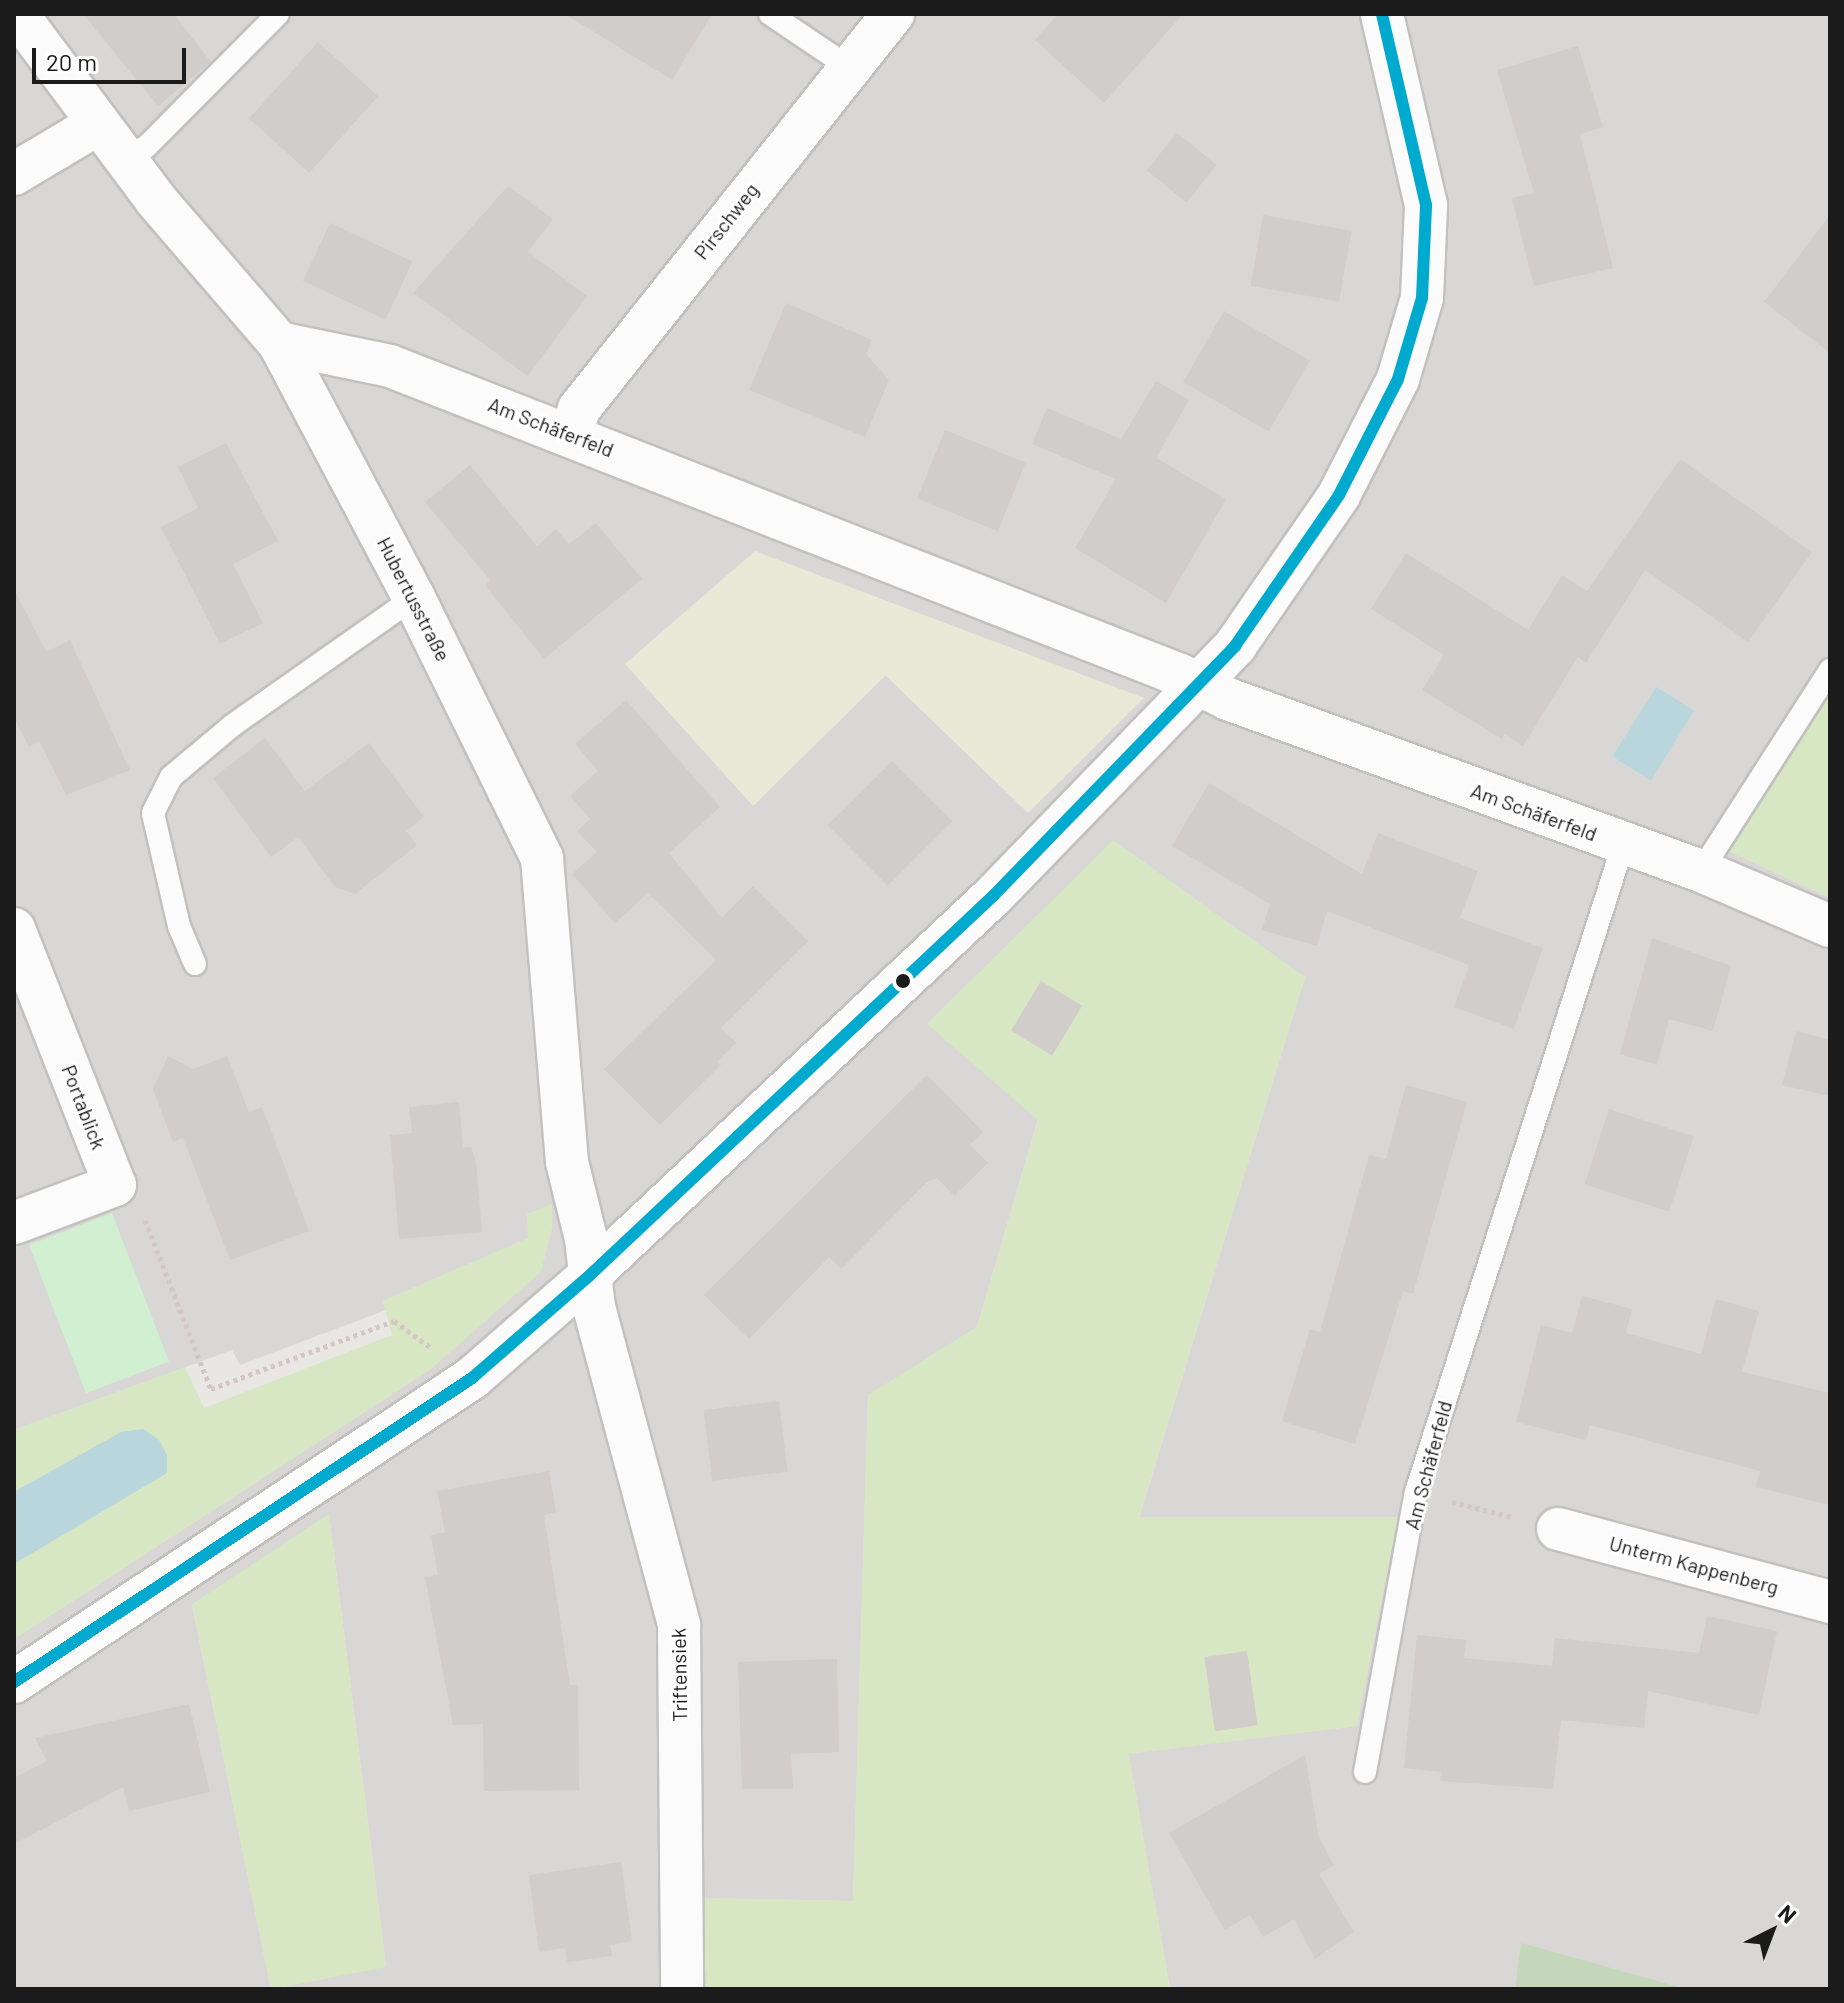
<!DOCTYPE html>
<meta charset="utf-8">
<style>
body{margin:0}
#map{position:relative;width:1844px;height:2003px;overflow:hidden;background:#e9e7e4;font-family:Barlow,sans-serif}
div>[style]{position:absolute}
.residential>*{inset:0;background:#d8d7d5}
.farmland>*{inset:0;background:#e9e9d7}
.grass>*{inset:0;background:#d7e6c3}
.forest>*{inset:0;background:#c5d7ba}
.park>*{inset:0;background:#d1efd1;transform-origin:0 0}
.water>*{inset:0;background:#b8d6dc;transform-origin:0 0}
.building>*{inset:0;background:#d0cdcb;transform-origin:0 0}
.path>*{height:5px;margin-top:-2.5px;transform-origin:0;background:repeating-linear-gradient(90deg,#d4c6c5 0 4px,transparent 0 8px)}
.roads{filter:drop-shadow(2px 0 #c2c1c0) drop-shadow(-2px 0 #c2c1c0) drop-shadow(0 2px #c2c1c0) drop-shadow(0 -2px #c2c1c0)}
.lane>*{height:22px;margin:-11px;padding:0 11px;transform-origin:11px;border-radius:11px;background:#fcfbfb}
.street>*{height:42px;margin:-21px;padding:0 21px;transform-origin:21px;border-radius:21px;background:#fcfbfb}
.bus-1>*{height:12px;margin:-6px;padding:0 6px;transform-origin:6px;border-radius:6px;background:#00a9ce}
.dots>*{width:22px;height:22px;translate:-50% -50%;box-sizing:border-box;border:4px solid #fff;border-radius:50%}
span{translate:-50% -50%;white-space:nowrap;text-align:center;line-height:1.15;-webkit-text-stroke:6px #fff;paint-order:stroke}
.street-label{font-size:20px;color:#1b1b1b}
.frame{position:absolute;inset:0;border:16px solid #1b1b1b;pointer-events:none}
.north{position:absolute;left:1732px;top:1891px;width:80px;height:80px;-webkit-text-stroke:6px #fff;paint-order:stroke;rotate:42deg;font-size:22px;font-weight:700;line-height:32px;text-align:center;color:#1b1b1b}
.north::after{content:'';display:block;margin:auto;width:28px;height:36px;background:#1b1b1b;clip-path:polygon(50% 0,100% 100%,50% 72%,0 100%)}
.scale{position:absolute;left:32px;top:48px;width:154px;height:36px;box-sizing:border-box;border:4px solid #1b1b1b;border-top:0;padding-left:10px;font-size:24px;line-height:28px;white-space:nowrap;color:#1b1b1b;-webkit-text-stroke:6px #fff;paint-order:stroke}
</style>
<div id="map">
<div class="residential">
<i style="clip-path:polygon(evenodd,14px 14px,1830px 14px,1830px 688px,1729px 851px,1830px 898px,1830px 1989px,1687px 1989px,1522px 1944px,1515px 1989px,1170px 1989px,1128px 1753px,1357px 1726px,1397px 1517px,1139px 1518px,1305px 977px,1038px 1119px,977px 1327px,868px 1396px,853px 1901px,698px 1898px,702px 1989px,273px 1989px,386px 1966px,329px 1514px,192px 1605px,271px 1989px,14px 1989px,14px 1639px,431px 1369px,529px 1238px,383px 1301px,386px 1310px,240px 1365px,232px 1350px,14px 1430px,14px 14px,755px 552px,1143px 698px,1028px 812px,886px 675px,753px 806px,755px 552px)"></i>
</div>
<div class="farmland">
<i style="clip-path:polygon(755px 551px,1144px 698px,1028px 813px,885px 675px,753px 806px,625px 664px)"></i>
</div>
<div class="grass">
<i style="clip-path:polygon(1830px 688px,1830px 898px,1728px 851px)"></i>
<i style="clip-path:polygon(1113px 840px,1305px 977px,1139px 1517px,1398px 1517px,1357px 1726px,1129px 1754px,1170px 1989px,702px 1989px,697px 1898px,853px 1901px,868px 1395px,977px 1327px,1038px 1120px,927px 1024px)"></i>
<i style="clip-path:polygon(552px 1204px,552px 1229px,541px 1272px,431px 1369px,14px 1639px,14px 1430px,185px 1367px,204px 1408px,392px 1335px,383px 1301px,528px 1238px,527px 1214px)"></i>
<i style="clip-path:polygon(329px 1514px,386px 1967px,271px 1989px,192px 1604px)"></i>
</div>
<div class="forest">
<i style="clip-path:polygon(1521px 1943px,1687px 1989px,1515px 1989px)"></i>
</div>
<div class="park">
<i style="left:112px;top:1213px;width:159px;height:89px;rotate:69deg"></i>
</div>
<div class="water">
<i style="left:1656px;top:687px;width:45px;height:82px;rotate:32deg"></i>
<i style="clip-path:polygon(143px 1429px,159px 1440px,167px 1455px,167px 1473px,14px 1564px,14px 1492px,121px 1432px)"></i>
</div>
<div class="building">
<i style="clip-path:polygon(83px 14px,174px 14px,211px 62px,158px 106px)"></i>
<i style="clip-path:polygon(565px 14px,712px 14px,672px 80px)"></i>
<i style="clip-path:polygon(1058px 14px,1183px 14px,1104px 103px,1035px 40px)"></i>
<i style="left:318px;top:42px;width:81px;height:103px;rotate:42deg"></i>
<i style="clip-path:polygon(1578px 46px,1603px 127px,1580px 134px,1613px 268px,1534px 286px,1512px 198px,1534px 193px,1497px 70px)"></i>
<i style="left:1177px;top:133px;width:51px;height:48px;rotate:39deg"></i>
<i style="clip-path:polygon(508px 186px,553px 219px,528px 252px,587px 296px,528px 376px,413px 293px)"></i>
<i style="left:1263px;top:215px;width:90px;height:72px;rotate:10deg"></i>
<i style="clip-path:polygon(1830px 215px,1830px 353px,1764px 302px)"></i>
<i style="left:330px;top:223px;width:91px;height:64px;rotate:25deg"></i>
<i style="clip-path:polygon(786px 303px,872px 340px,866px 354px,889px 380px,865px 437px,749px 390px)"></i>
<i style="left:1224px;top:311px;width:99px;height:82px;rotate:30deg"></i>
<i style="clip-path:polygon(1156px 381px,1189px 400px,1156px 458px,1226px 499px,1166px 603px,1075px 548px,1116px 479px,1032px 444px,1047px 408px,1121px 439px)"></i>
<i style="left:945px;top:430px;width:87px;height:74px;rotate:22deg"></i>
<i style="clip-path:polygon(226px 443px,278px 541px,233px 564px,263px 623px,220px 644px,161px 527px,198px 508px,178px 467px)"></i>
<i style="clip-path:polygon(1680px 459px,1812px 552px,1748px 642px,1645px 570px,1586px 663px,1578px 657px,1523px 746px,1504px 734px,1502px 739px,1422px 690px,1444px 655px,1371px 609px,1406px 553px,1528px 630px,1562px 575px,1587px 591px)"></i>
<i style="clip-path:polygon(470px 465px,537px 546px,556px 529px,569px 544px,596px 523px,642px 579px,544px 659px,485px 585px,490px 580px,425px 502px)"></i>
<i style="clip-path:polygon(14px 589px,46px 652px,70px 640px,130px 770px,66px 795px,39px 741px,29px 747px,14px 717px)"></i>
<i style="clip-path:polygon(626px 700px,720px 807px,669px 853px,722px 918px,753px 886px,808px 941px,721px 1028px,736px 1043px,717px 1062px,721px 1065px,660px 1125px,604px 1069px,716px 960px,648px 893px,615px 923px,572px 874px,597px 852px,577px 831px,590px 819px,570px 796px,598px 771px,575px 744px)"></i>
<i style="clip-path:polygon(265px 738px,305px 791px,369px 743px,424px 817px,406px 831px,417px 845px,355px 894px,335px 887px,298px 837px,271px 857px,213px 778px)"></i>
<i style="left:892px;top:761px;width:85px;height:91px;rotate:45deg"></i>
<i style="clip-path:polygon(1209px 783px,1362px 874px,1378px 833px,1478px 871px,1460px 918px,1543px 948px,1514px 1029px,1454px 1007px,1469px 965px,1327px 911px,1317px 946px,1262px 930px,1270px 904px,1172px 846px)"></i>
<i style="clip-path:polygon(1652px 938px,1731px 966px,1713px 1031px,1669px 1019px,1657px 1065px,1620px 1054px)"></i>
<i style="left:1041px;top:981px;width:48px;height:58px;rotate:31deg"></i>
<i style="clip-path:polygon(1796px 1031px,1830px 1040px,1830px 1096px,1782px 1085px)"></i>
<i style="clip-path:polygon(168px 1056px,193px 1069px,227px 1056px,249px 1112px,262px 1107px,309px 1231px,230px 1260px,183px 1138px,173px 1142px,153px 1089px)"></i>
<i style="clip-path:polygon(927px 1075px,983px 1132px,970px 1145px,988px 1163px,954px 1196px,937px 1178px,927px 1182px,841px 1269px,829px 1257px,749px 1339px,704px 1295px)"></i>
<i style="clip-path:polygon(1406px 1085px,1467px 1102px,1413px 1294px,1403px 1291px,1355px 1444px,1282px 1421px,1310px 1329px,1320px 1332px,1369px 1155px,1386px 1159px)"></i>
<i style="clip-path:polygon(459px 1102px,463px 1148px,471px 1147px,476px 1162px,482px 1232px,399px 1239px,390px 1135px,412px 1133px,409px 1107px)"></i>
<i style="left:1609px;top:1109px;width:89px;height:79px;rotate:18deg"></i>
<i style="clip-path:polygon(1582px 1296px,1632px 1309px,1626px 1333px,1701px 1354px,1716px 1299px,1759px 1311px,1742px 1372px,1830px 1393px,1830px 1505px,1756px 1487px,1760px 1471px,1590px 1425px,1586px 1440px,1516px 1422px,1541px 1325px,1572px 1333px)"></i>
<i style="left:779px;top:1401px;width:71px;height:76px;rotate:83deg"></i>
<i style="clip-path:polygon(549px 1471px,556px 1512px,544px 1515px,570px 1685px,578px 1685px,579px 1790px,484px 1791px,483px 1724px,453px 1725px,425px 1577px,438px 1575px,431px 1535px,445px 1532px,437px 1491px)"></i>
<i style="clip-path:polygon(1707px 1616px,1777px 1631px,1759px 1715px,1648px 1691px,1644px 1728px,1561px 1720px,1553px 1789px,1440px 1781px,1441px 1772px,1404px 1768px,1417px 1635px,1466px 1640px,1464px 1658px,1552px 1666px,1555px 1638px,1699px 1653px)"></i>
<i style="left:1247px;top:1651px;width:75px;height:43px;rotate:82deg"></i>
<i style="clip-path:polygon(837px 1659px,839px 1752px,791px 1754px,793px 1789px,742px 1789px,738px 1662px)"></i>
<i style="clip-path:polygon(189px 1704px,210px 1792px,129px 1811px,123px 1787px,14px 1844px,14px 1778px,47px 1761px,35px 1738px)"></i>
<i style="clip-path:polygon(1305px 1755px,1319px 1838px,1334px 1865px,1319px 1874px,1354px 1932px,1315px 1959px,1294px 1919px,1263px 1937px,1250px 1915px,1225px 1930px,1169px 1833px)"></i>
<i style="clip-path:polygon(621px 1862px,632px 1941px,610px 1945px,612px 1956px,567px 1962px,565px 1948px,539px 1952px,529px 1875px)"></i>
</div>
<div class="path">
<i style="left:145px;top:1220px;width:181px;rotate:68.7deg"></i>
<i style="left:211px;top:1389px;width:195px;rotate:-20.4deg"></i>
<i style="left:394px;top:1321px;width:46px;rotate:36.1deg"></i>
<i style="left:1452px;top:1502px;width:62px;rotate:14deg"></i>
</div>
<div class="roads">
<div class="lane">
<i style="left:770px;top:14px;width:93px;rotate:34deg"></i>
<i style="left:124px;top:158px;width:25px;rotate:-27deg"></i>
<i style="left:146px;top:147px;width:187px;rotate:-45.2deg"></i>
<i style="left:1701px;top:871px;width:239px;rotate:-57.3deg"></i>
<i style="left:195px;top:964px;width:41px;rotate:-112.8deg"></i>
<i style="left:179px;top:926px;width:116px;rotate:-103deg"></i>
<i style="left:153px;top:813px;width:40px;rotate:-63.4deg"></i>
<i style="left:171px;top:777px;width:81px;rotate:-40deg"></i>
<i style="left:233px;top:725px;width:221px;rotate:-35.1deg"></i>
<i style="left:1365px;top:1772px;width:285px;rotate:-79.7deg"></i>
<i style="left:1416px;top:1492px;width:679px;rotate:-72.26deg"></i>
</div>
<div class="street">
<i style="left:17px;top:14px;width:232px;rotate:53.2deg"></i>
<i style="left:156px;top:200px;width:189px;rotate:49.3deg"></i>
<i style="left:279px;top:343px;width:289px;rotate:62.1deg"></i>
<i style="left:414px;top:598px;width:290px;rotate:63.8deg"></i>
<i style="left:542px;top:858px;width:305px;rotate:85.3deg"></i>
<i style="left:567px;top:1162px;width:79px;rotate:76.1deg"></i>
<i style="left:586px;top:1239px;width:68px;rotate:83.3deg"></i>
<i style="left:594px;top:1307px;width:329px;rotate:75deg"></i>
<i style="left:679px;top:1625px;width:364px;rotate:89.5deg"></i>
<i style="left:14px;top:174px;width:98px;rotate:-30.8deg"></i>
<i style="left:279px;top:343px;width:113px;rotate:11.7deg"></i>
<i style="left:390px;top:366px;width:848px;rotate:21.36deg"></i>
<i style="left:1180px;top:675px;width:54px;rotate:26.6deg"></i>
<i style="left:1228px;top:699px;width:503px;rotate:19.98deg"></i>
<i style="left:1701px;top:871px;width:140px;rotate:23.1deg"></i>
<i style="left:571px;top:435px;width:27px;rotate:-73deg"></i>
<i style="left:579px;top:409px;width:505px;rotate:-51.52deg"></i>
<i style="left:14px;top:929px;width:275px;rotate:68.5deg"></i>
<i style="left:115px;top:1185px;width:108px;rotate:159.4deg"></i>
<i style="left:1558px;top:1529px;width:282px;rotate:15deg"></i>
<i style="left:14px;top:1682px;width:550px;rotate:-33.57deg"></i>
<i style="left:472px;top:1378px;width:155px;rotate:-41.1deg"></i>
<i style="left:589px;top:1276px;width:556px;rotate:-43.25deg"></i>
<i style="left:994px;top:895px;width:347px;rotate:-45.9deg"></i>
<i style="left:1235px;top:646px;width:183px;rotate:-55.4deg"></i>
<i style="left:1339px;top:495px;width:130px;rotate:-63deg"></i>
<i style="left:1398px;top:379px;width:84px;rotate:-73.5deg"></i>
<i style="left:1422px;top:298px;width:93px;rotate:-87.5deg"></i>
<i style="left:1426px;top:205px;width:196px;rotate:-103deg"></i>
</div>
</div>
<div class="bus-1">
<i style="left:14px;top:1682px;width:550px;rotate:-33.57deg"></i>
<i style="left:472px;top:1378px;width:155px;rotate:-41.1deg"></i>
<i style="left:589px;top:1276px;width:556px;rotate:-43.25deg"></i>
<i style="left:994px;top:895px;width:347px;rotate:-45.9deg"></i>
<i style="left:1235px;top:646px;width:183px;rotate:-55.4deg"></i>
<i style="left:1339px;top:495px;width:130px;rotate:-63deg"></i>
<i style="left:1398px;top:379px;width:84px;rotate:-73.5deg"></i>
<i style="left:1422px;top:298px;width:93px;rotate:-87.5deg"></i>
<i style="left:1426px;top:205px;width:196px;rotate:-103deg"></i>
</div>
<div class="dots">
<i style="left:903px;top:981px;background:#1b1b1b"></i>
</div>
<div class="street-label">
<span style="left:726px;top:221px;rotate:-52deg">Pirschweg</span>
<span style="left:551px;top:427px;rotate:21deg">Am Schäferfeld</span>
<span style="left:414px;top:599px;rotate:63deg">Hubertusstraße</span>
<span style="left:1534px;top:812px;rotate:20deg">Am Schäferfeld</span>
<span style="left:84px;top:1107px;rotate:69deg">Portablick</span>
<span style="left:1428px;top:1465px;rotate:-75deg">Am Schäferfeld</span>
<span style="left:1694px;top:1565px;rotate:15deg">Unterm Kappenberg</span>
<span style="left:679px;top:1675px;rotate:-91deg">Triftensiek</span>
</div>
<div class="frame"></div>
<div class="north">N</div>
<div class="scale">20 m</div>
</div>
